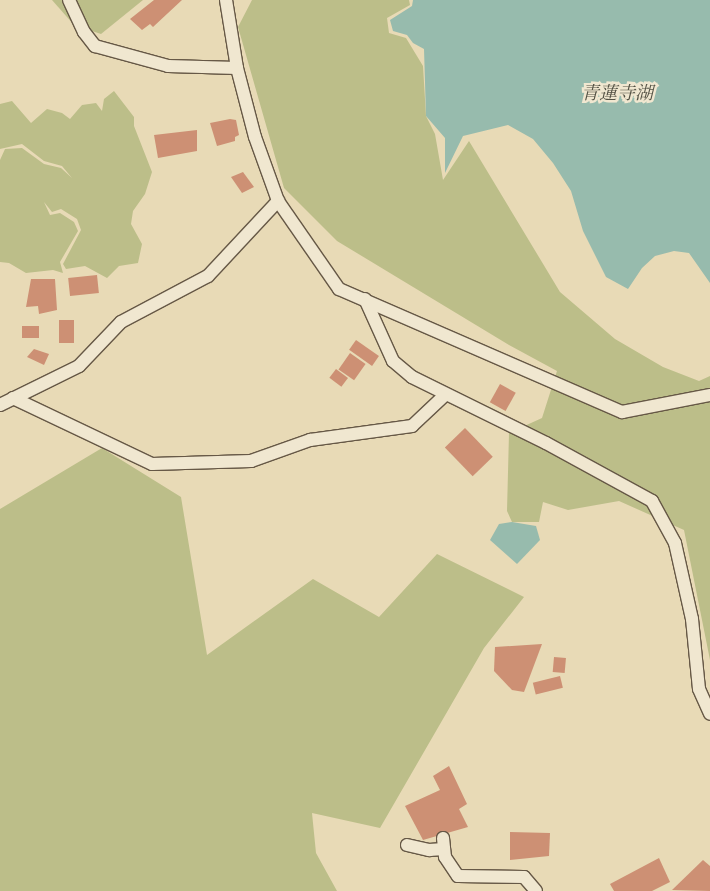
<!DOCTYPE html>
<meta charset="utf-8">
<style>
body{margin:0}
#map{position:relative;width:710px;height:891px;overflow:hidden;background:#e8dab6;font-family:"IM FELL Double Pica","Noto Serif JP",serif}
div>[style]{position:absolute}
.green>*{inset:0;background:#bcbe89}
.water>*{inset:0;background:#97bbad}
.building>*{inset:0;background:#cd9074;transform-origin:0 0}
.roads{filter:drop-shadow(1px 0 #665846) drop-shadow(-1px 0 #665846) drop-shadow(0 1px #665846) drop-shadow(0 -1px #665846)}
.street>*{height:12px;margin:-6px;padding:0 6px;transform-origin:6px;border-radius:6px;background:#f0e7d0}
span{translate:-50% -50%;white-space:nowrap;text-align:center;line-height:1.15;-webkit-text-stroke:5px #f0e7d0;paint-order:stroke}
.water-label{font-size:18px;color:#525043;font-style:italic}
</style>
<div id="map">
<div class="green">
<i style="clip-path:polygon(52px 0,143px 0,101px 34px,74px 25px)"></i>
<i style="clip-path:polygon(252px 0,409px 0,410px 5px,387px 18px,389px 33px,406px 38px,423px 66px,426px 116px,435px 134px,443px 180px,469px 141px,560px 292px,615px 339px,663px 367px,699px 381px,710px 376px,710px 660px,684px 530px,619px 501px,568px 510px,543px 502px,539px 522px,512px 522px,507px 511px,509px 433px,542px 418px,557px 371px,509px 345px,337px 241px,284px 188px,238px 27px)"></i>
<i style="clip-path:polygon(114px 91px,134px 117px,134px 126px,152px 172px,145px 194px,133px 211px,131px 224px,142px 244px,138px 263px,119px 266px,107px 278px,85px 266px,66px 269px,63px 264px,81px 230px,77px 219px,61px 209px,52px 212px,44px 202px,50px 215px,60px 213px,74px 222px,78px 231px,60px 262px,63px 273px,53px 270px,26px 273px,9px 263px,0 262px,0 160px,5px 149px,22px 148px,44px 164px,61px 168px,72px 178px,62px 166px,44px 161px,22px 144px,0 149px,0 104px,12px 101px,31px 123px,47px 109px,62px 113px,70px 119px,82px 105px,96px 103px,102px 111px,104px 99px)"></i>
<i style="clip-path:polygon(102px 448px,181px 497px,207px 655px,313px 579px,379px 617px,437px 554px,524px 597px,484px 648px,380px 828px,312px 813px,316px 853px,337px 891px,0 891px,0 509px)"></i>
</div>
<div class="water">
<i style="clip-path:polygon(413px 0,710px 0,710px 283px,689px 253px,674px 251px,655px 256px,642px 268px,628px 289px,606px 277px,583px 231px,571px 191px,553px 163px,533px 139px,508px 125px,463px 136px,445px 173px,445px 138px,426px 116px,424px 49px,413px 43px,407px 35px,393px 31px,390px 20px,412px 6px)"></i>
<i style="clip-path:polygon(512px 522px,536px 526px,540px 540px,517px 564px,490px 540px,499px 524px)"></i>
</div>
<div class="building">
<i style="clip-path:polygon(154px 0,182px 0,153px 27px,150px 24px,142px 30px,130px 19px)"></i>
<i style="clip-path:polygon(230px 119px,236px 120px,239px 135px,235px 137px,235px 141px,217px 146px,210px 123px)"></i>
<i style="clip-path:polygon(197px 130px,197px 151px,158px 158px,154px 135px)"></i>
<i style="clip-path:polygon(243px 172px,254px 187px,242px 193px,231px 177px)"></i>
<i style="left:97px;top:275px;width:18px;height:29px;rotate:84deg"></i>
<i style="clip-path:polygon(31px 279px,55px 279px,57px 310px,39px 314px,38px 306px,26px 307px)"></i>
<i style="left:59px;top:320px;width:15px;height:23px"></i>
<i style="left:22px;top:326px;width:17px;height:12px"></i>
<i style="left:356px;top:340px;width:28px;height:12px;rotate:35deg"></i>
<i style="clip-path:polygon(34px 349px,49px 354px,44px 365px,27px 357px)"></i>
<i style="left:350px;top:353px;width:19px;height:20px;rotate:35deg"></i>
<i style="left:336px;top:369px;width:15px;height:11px;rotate:37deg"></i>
<i style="left:500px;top:384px;width:18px;height:21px;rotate:29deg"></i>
<i style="left:465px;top:428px;width:40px;height:28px;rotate:46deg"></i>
<i style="clip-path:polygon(542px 644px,524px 692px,512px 690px,494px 671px,495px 647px)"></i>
<i style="left:554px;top:657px;width:12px;height:15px;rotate:5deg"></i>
<i style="left:560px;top:676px;width:12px;height:28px;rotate:76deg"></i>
<i style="clip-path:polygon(449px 766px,467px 804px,459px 809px,468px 827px,423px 840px,405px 806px,440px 790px,433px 776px)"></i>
<i style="clip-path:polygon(510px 832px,550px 833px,549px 856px,510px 860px)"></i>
<i style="clip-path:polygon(659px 858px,670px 882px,652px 891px,614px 891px,610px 884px)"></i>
<i style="clip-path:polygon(703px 860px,710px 866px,710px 891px,672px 890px)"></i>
</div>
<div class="roads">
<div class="street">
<i style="left:69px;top:0;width:35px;rotate:65deg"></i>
<i style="left:84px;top:32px;width:18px;rotate:52deg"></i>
<i style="left:95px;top:46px;width:76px;rotate:15.3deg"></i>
<i style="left:168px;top:66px;width:69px;rotate:1.7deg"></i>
<i style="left:226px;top:0;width:69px;rotate:80.8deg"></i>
<i style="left:237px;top:68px;width:71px;rotate:75.4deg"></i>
<i style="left:255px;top:137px;width:68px;rotate:70.2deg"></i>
<i style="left:278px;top:201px;width:107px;rotate:55.3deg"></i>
<i style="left:339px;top:289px;width:309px;rotate:23.5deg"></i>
<i style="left:622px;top:412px;width:90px;rotate:-10.9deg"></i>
<i style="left:365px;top:299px;width:68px;rotate:65.7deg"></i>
<i style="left:393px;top:361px;width:25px;rotate:40deg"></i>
<i style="left:412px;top:377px;width:149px;rotate:26.2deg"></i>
<i style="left:546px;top:443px;width:121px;rotate:28.7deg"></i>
<i style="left:652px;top:501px;width:48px;rotate:61.3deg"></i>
<i style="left:675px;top:543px;width:78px;rotate:77.4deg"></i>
<i style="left:692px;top:619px;width:70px;rotate:84.3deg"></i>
<i style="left:699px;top:689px;width:27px;rotate:66deg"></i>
<i style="left:13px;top:398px;width:154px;rotate:25.4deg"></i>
<i style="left:152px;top:464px;width:99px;rotate:-1.7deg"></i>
<i style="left:251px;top:461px;width:63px;rotate:-19.6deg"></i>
<i style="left:310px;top:440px;width:103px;rotate:-7.8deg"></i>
<i style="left:412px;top:426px;width:45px;rotate:-43.2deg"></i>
<i style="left:0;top:405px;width:88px;rotate:-26.3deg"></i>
<i style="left:79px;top:366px;width:61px;rotate:-46.3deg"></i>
<i style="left:121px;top:322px;width:98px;rotate:-27.9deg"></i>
<i style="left:208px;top:276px;width:103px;rotate:-47deg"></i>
<i style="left:443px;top:838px;width:19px;rotate:84deg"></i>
<i style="left:445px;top:857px;width:23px;rotate:56deg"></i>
<i style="left:458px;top:876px;width:66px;rotate:0.9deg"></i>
<i style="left:524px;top:877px;width:18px;rotate:49deg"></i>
<i style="left:407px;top:845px;width:23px;rotate:13deg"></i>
<i style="left:429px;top:850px;width:15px;rotate:-4deg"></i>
</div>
</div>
<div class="water-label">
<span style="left:617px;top:94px">青蓮寺湖</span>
</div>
</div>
